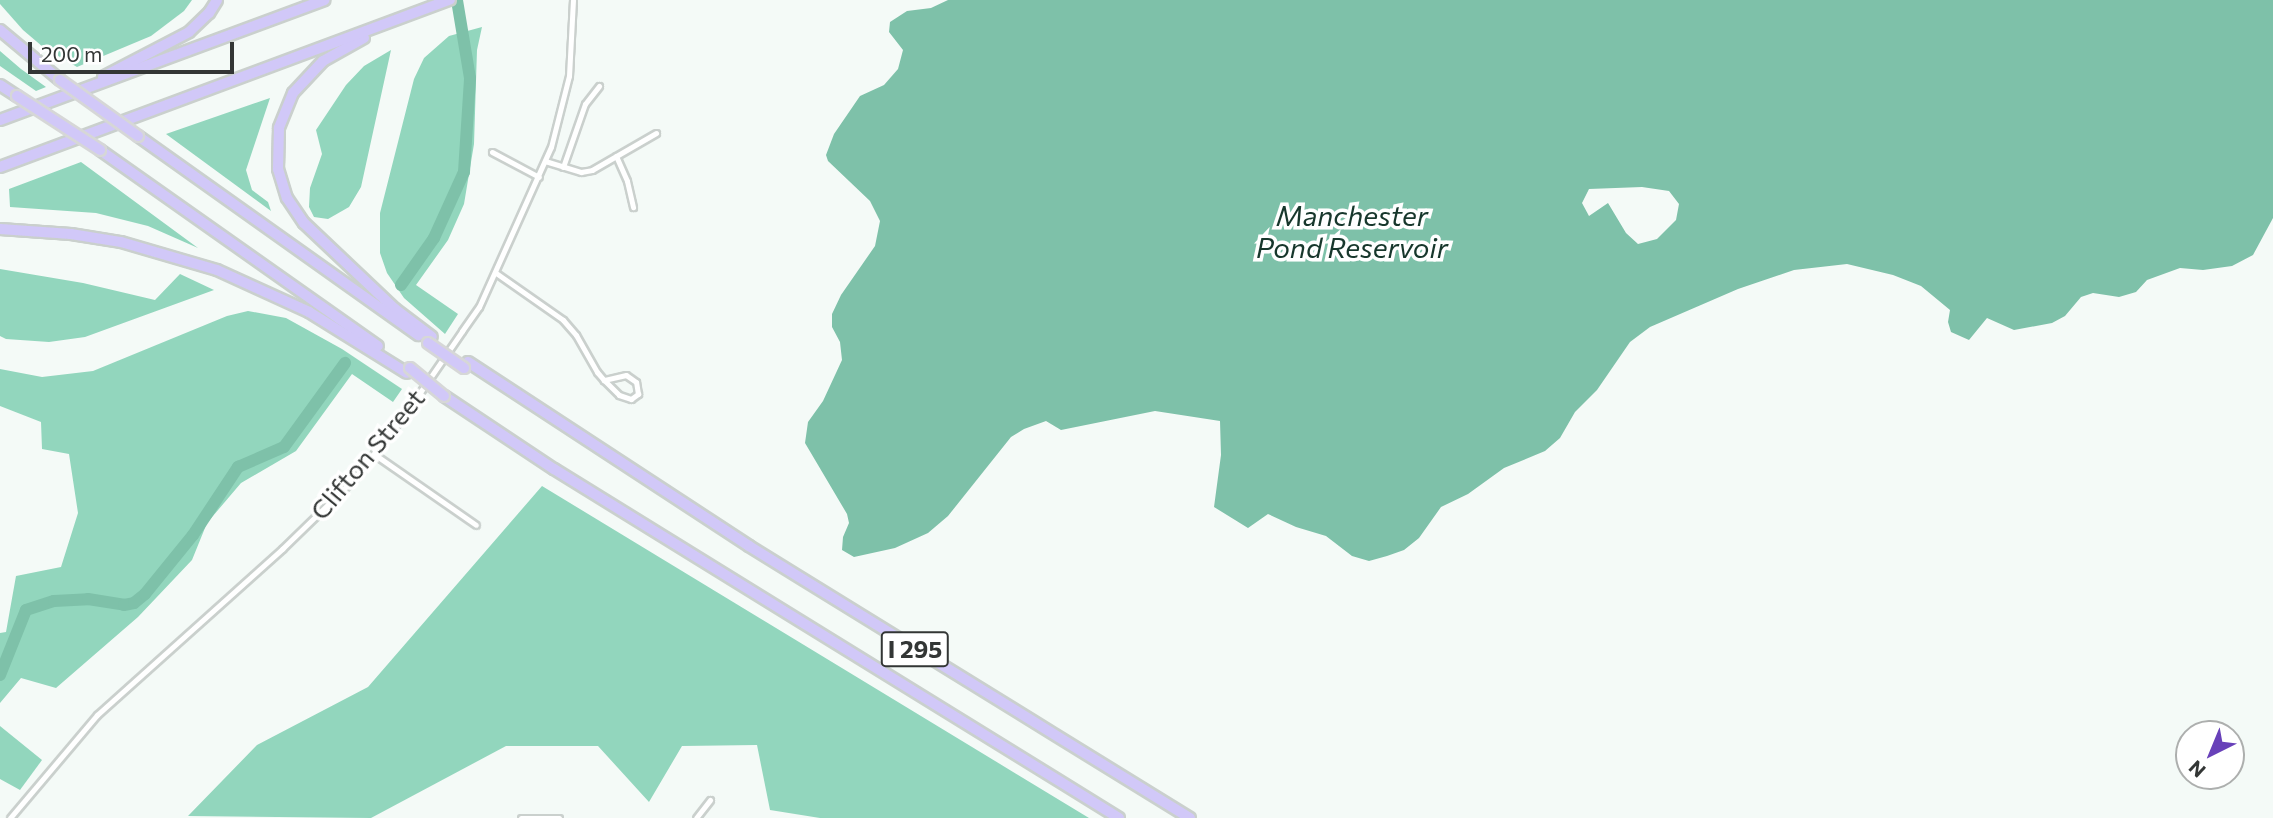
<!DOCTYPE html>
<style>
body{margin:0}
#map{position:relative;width:2273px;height:818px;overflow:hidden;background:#f4faf7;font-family:Commissioner,sans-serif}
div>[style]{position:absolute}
.forest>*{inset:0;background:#92d6bd}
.water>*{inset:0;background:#7ec1a9}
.river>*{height:12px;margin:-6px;padding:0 6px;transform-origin:6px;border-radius:6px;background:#7ec1a9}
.roads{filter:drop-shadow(2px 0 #cad0cd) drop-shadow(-2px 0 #cad0cd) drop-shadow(0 2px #cad0cd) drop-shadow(0 -2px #cad0cd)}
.street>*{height:5px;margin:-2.5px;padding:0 2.5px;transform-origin:2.5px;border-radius:2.5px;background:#fff}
.highway>*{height:10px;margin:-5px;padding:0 5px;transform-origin:5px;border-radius:5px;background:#d1c8f8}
.bridges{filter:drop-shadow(2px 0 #d6d7d7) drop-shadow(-2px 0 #d6d7d7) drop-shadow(0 2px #d6d7d7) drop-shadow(0 -2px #d6d7d7)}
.highway-bridge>*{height:10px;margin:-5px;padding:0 5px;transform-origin:5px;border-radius:5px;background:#d1c8f8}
span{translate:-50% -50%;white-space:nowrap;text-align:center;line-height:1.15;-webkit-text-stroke:7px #fff;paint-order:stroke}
.shield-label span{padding:2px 5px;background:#fff;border:2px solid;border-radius:5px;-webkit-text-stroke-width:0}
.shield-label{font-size:24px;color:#333635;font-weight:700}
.street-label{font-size:26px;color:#333635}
.water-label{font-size:28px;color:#17372c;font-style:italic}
.north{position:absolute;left:2175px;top:720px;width:70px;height:70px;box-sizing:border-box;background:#fff;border:2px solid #adafae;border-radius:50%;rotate:223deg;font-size:19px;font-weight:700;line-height:28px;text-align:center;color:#333635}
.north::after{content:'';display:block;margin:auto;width:24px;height:32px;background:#6841b9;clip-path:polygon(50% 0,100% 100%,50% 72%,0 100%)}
.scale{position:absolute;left:28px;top:42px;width:206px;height:32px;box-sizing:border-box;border:4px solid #333635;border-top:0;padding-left:9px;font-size:21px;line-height:24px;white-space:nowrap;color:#333635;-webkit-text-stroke:5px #fff;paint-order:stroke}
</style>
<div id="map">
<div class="forest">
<i style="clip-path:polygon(0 0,192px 0,184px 11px,151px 36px,77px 67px,43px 47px,23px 30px,0 4px)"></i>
<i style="clip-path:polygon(482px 27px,477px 50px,474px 144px,464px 204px,448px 240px,416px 285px,458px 314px,445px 334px,404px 298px,387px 273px,380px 253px,380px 213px,414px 79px,424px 58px,449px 36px)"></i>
<i style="clip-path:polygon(391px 50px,361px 187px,349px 207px,328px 219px,314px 217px,309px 207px,310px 188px,322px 154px,316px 130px,346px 85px,364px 66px)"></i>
<i style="clip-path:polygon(0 51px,21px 69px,46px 87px,36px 91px,0 66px)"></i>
<i style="clip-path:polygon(270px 98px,246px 170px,252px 190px,268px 202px,271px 211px,166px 134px)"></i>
<i style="clip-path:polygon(81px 162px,198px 248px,148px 226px,96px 213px,10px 207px,9px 189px)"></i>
<i style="clip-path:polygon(0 269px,83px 283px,155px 300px,180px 274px,214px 290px,85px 337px,49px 342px,6px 339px,0 336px)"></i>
<i style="clip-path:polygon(248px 311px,286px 318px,342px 349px,402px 389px,393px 402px,352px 374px,296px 451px,241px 483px,207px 523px,192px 560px,138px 617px,56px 688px,21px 678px,0 703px,0 633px,6px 632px,16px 576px,61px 567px,78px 513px,69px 454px,42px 449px,41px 422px,0 406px,0 369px,42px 377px,93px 371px,227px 316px)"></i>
<i style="clip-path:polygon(542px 486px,1089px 818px,820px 818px,770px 810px,757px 745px,682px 746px,649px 802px,598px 746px,506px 746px,371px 818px,188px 816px,257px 745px,368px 687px)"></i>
<i style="clip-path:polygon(0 726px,42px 760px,20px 790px,0 779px)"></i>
</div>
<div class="water">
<i style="clip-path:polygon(evenodd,948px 0,2273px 0,2273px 218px,2253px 255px,2232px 266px,2203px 270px,2180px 268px,2147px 280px,2136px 292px,2119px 297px,2093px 293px,2081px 297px,2065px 316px,2052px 323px,2014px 330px,1987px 318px,1969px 340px,1951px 332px,1948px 322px,1950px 310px,1921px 286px,1893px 275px,1847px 264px,1794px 270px,1738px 289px,1650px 327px,1630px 342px,1597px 390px,1575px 412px,1560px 438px,1545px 451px,1504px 468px,1468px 494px,1441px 507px,1419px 538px,1404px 550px,1387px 556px,1369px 561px,1352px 556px,1326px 536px,1296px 527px,1268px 514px,1248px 528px,1214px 507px,1221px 455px,1220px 421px,1155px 411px,1061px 430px,1046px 421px,1024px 429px,1011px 437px,948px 516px,928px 533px,895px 548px,854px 557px,842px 550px,843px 537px,849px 523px,847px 514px,805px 443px,808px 422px,823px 401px,842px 360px,840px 342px,832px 327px,832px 314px,841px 295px,875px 246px,880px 221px,870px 201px,828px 161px,826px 155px,834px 134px,860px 96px,884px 85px,898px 69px,903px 50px,889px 32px,890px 22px,907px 11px,931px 8px,948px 0,1642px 187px,1669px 191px,1679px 204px,1676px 220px,1657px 239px,1638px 244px,1626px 233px,1608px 203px,1589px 216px,1582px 203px,1589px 189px,1642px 187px)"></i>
</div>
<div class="river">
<i style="left:401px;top:285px;width:57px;rotate:-54.9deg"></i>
<i style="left:434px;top:238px;width:72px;rotate:-65.6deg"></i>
<i style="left:464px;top:172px;width:94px;rotate:-86.3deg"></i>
<i style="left:470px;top:78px;width:79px;rotate:-99.5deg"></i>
<i style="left:0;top:675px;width:70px;rotate:-68.2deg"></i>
<i style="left:26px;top:610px;width:29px;rotate:-18deg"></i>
<i style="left:54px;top:601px;width:34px;rotate:-3deg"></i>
<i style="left:88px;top:599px;width:36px;rotate:9deg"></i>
<i style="left:124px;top:605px;width:10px;rotate:-11deg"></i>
<i style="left:134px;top:603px;width:14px;rotate:-39deg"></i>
<i style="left:145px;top:594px;width:76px;rotate:-50.9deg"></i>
<i style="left:193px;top:535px;width:82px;rotate:-56.5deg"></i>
<i style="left:238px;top:467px;width:50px;rotate:-23.5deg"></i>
<i style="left:284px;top:447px;width:104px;rotate:-54deg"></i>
</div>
<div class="roads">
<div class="street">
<i style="left:492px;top:152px;width:53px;rotate:28deg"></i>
<i style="left:616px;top:156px;width:27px;rotate:66deg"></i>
<i style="left:627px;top:181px;width:27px;rotate:77deg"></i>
<i style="left:545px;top:161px;width:38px;rotate:17deg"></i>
<i style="left:581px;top:172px;width:11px;rotate:-10deg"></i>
<i style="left:592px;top:170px;width:74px;rotate:-30deg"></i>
<i style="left:563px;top:167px;width:67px;rotate:-70.8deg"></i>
<i style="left:585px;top:104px;width:23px;rotate:-52deg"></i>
<i style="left:496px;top:273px;width:82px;rotate:35deg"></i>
<i style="left:563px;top:320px;width:20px;rotate:49deg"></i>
<i style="left:576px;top:335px;width:43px;rotate:60.4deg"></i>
<i style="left:597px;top:372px;width:11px;rotate:49deg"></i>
<i style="left:604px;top:380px;width:21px;rotate:45deg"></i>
<i style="left:619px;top:395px;width:13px;rotate:18deg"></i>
<i style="left:631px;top:399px;width:9px;rotate:-36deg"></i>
<i style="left:638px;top:394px;width:12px;rotate:-99deg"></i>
<i style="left:636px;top:382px;width:12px;rotate:-145deg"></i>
<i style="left:626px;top:375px;width:23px;rotate:167deg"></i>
<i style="left:374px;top:454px;width:124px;rotate:34.8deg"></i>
<i style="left:10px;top:818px;width:135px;rotate:-49.8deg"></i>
<i style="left:97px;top:715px;width:249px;rotate:-41.9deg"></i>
<i style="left:282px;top:549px;width:99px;rotate:-44.2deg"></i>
<i style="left:353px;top:480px;width:89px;rotate:-51.8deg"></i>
<i style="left:408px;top:410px;width:96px;rotate:-55.6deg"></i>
<i style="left:462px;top:331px;width:29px;rotate:-55deg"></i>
<i style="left:479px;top:307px;width:175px;rotate:-65.8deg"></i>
<i style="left:551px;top:147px;width:73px;rotate:-75.8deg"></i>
<i style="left:569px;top:76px;width:76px;rotate:-87deg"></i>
<i style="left:521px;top:818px;width:38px"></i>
<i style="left:696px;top:818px;width:23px;rotate:-52deg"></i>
</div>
<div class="highway">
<i style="left:0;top:30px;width:78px;rotate:39.8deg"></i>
<i style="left:364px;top:38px;width:47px;rotate:150.7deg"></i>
<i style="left:323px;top:61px;width:44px;rotate:133.2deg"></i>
<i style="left:293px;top:93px;width:38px;rotate:112deg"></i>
<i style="left:279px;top:128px;width:41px;rotate:91.4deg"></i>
<i style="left:278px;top:169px;width:30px;rotate:73deg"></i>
<i style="left:287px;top:198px;width:30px;rotate:56deg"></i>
<i style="left:304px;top:223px;width:125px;rotate:43.4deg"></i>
<i style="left:395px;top:309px;width:46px;rotate:37.1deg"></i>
<i style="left:103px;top:77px;width:97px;rotate:-27.6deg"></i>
<i style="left:189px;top:32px;width:28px;rotate:-44deg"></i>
<i style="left:209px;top:13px;width:15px;rotate:-58deg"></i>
<i style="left:0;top:85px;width:20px;rotate:33deg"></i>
<i style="left:0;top:120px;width:346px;rotate:-20.3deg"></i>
<i style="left:138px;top:136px;width:344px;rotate:35.4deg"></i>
<i style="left:100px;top:150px;width:340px;rotate:35.2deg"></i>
<i style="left:0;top:167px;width:480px;rotate:-20.4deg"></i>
<i style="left:0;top:229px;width:71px;rotate:4deg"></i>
<i style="left:71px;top:234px;width:51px;rotate:9.1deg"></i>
<i style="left:121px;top:242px;width:100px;rotate:16.3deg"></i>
<i style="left:217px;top:270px;width:101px;rotate:24.5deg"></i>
<i style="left:309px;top:312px;width:115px;rotate:31.9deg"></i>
<i style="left:468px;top:362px;width:336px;rotate:33.2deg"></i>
<i style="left:749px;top:546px;width:518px;rotate:31.67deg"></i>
<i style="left:444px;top:396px;width:132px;rotate:33.6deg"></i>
<i style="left:554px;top:469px;width:664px;rotate:31.7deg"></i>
</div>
</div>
<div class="bridges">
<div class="highway-bridge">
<i style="left:60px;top:80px;width:96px;rotate:35.7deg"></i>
<i style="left:17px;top:96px;width:99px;rotate:33deg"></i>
<i style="left:428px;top:343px;width:44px;rotate:34.8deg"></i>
<i style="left:410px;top:368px;width:44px;rotate:39.5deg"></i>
</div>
</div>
<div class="shield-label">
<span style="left:915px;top:649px">I 295</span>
</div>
<div class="street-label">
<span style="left:367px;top:454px;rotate:-50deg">Clifton Street</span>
</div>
<div class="water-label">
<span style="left:1352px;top:231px">Manchester<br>Pond Reservoir</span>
</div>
<div class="north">N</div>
<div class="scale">200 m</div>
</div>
